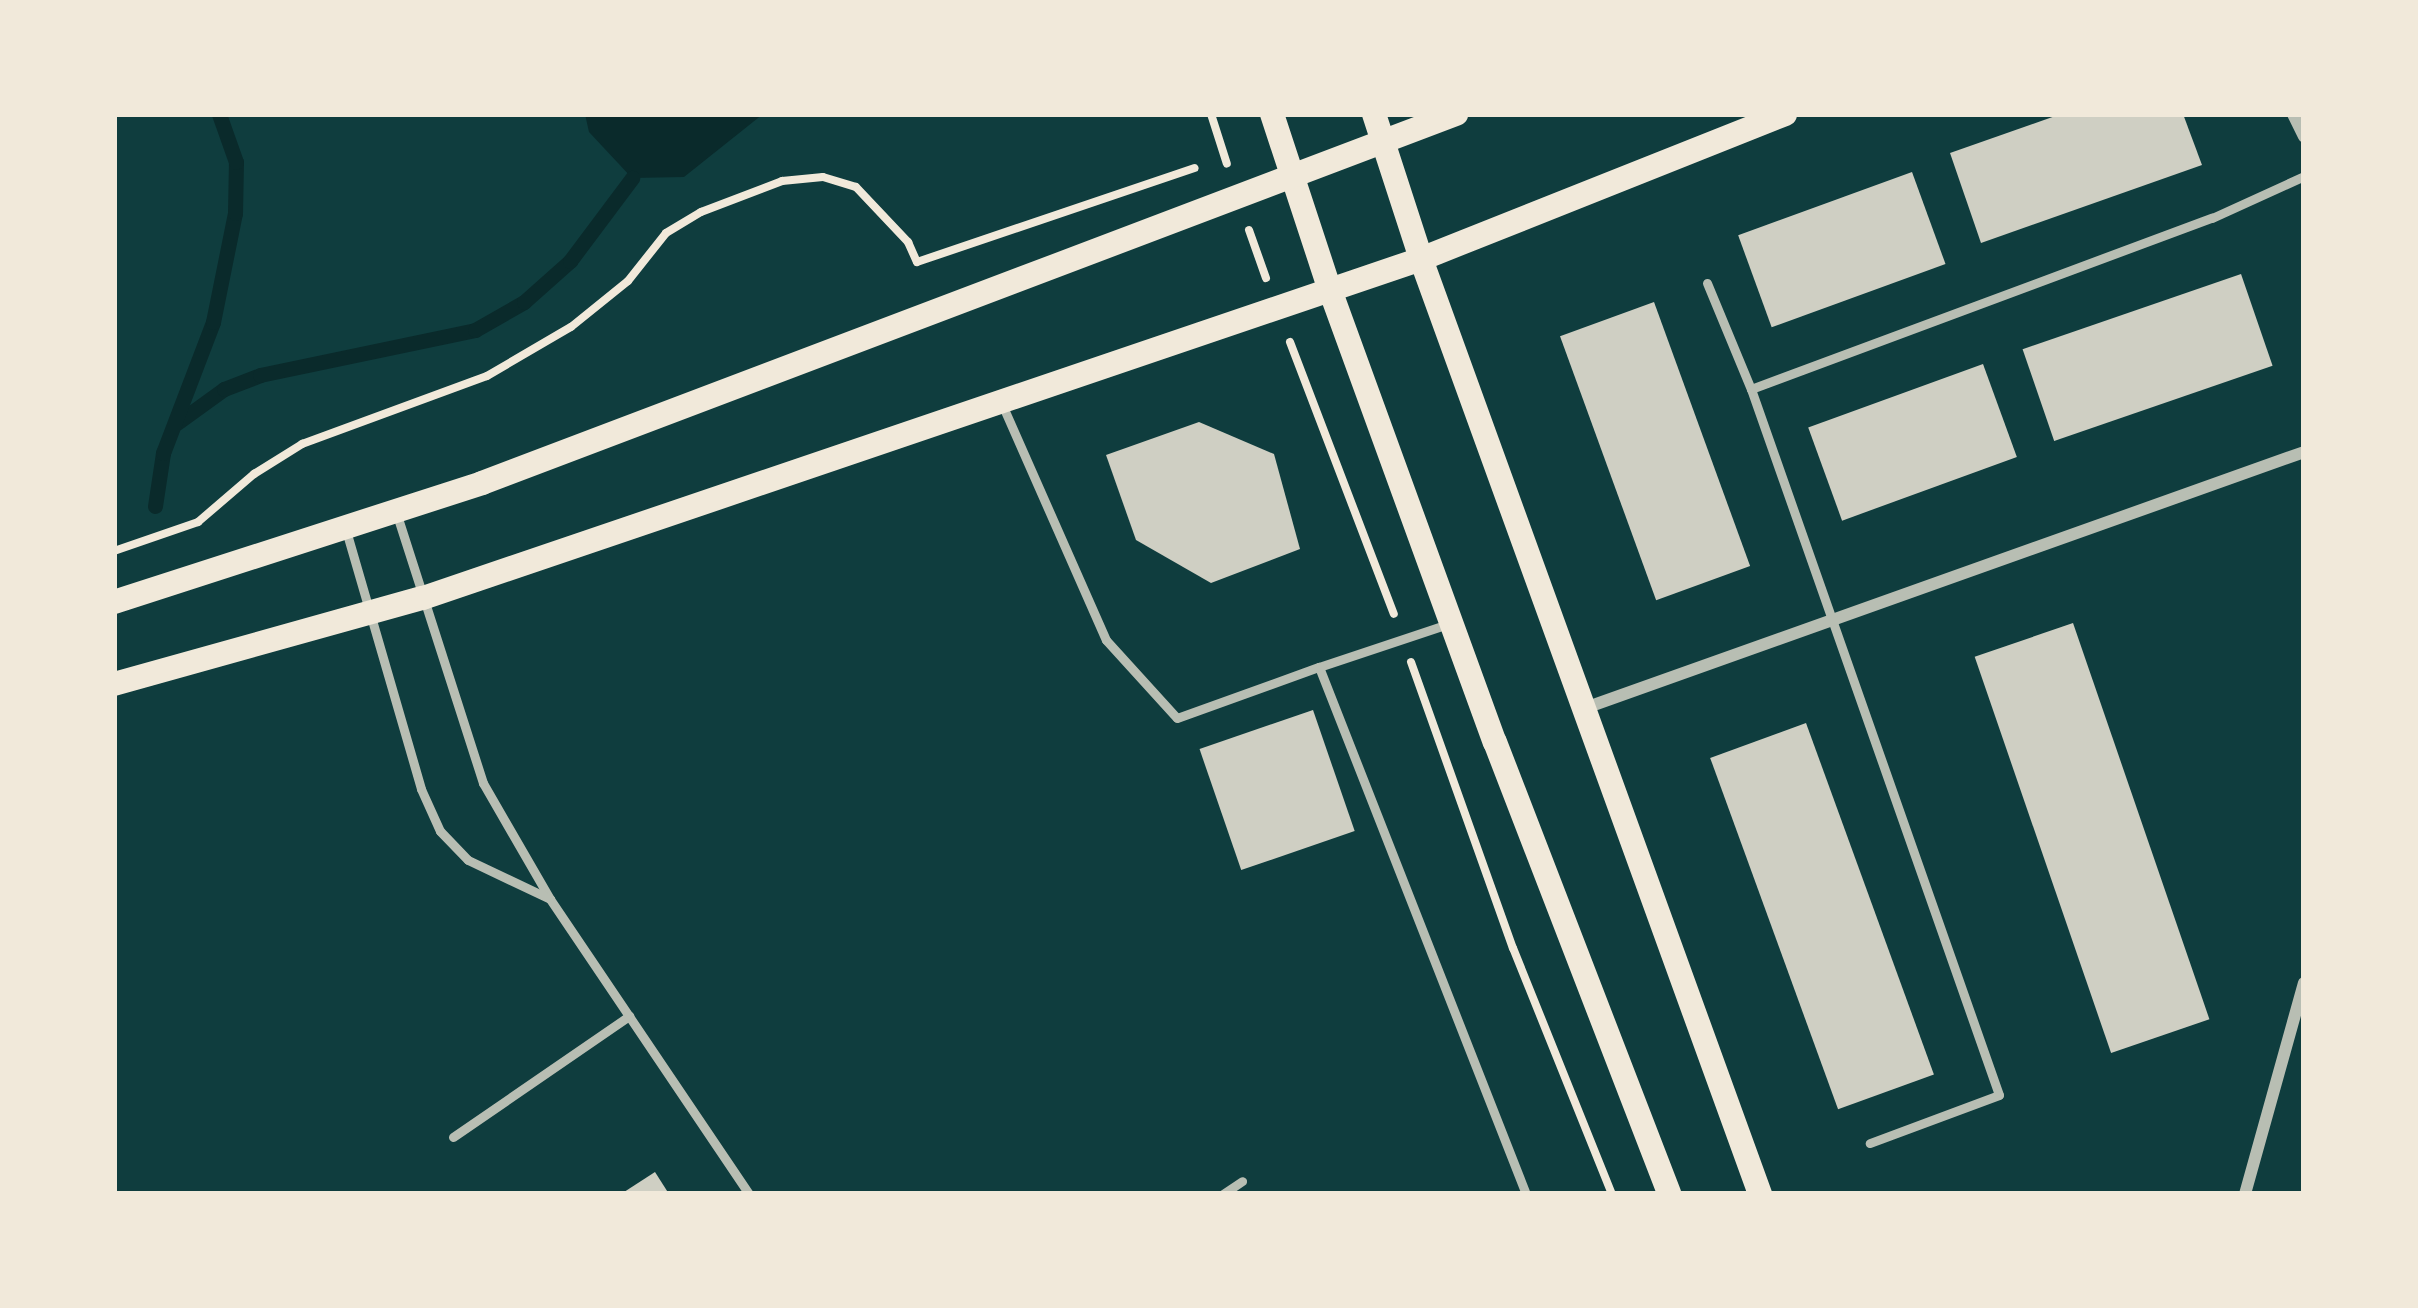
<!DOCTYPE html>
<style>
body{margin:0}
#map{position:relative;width:2418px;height:1308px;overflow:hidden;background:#0f3d3e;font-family:"Work Sans",sans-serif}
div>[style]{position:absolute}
.water>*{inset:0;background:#0a2a2b}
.stream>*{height:15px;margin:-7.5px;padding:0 7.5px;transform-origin:7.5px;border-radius:7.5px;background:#0a2a2b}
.building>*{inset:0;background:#cfcfc3;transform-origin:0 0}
.path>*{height:8px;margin:-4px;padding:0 4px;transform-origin:4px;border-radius:4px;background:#f1e9da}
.service>*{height:9px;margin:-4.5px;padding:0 4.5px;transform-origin:4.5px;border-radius:4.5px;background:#b8beb3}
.minor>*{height:12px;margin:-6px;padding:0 6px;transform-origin:6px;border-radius:6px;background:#b8beb3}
.secondary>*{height:24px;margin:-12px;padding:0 12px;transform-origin:12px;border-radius:12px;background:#f1e9da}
span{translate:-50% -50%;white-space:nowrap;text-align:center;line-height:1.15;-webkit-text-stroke:12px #f1e9da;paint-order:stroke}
.frame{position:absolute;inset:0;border:117px solid #f1e9da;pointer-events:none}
</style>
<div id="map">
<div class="water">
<i style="clip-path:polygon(585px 114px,763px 114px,684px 177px,632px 178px,589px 132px)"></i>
</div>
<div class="stream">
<i style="left:177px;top:423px;width:58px;rotate:-35.9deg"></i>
<i style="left:224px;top:389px;width:39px;rotate:-21deg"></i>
<i style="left:260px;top:375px;width:220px;rotate:-11.8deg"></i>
<i style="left:475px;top:330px;width:56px;rotate:-29.7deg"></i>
<i style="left:524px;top:302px;width:62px;rotate:-41.7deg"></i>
<i style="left:570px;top:261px;width:104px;rotate:-53.2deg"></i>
<i style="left:155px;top:506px;width:54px;rotate:-81.4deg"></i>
<i style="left:163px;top:453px;width:140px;rotate:-69.1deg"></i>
<i style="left:213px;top:322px;width:111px;rotate:-78.6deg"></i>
<i style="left:235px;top:213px;width:51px;rotate:-88.9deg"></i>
<i style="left:236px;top:162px;width:51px;rotate:-109.5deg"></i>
</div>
<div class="building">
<i style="clip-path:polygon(2061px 114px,2183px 114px,2202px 165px,1981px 243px,1950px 153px)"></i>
<i style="left:1912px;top:172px;width:98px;height:185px;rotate:70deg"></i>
<i style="left:2241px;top:274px;width:97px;height:231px;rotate:71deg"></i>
<i style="left:1654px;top:302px;width:281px;height:100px;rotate:70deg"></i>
<i style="left:1983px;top:364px;width:99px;height:186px;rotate:70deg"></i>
<i style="clip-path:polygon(1199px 422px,1274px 454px,1300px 549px,1211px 583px,1136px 540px,1106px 455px)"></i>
<i style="left:2073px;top:623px;width:419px;height:104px;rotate:71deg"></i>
<i style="left:1313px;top:710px;width:128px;height:120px;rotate:71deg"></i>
<i style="left:1806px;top:723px;width:374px;height:102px;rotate:70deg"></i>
<i style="clip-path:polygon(655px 1172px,669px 1194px,621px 1194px)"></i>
</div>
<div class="path">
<i style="left:1211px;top:114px;width:52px;rotate:72.3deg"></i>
<i style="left:1249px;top:230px;width:51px;rotate:70.5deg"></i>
<i style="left:1290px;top:342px;width:291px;rotate:69.1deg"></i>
<i style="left:114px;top:551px;width:89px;rotate:-19deg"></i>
<i style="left:198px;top:522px;width:74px;rotate:-40.6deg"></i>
<i style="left:254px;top:474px;width:57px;rotate:-32deg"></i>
<i style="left:302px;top:444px;width:197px;rotate:-20.2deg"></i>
<i style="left:487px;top:376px;width:97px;rotate:-30.3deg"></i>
<i style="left:571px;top:327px;width:73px;rotate:-38.9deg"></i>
<i style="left:628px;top:281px;width:61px;rotate:-51.6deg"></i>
<i style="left:666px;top:233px;width:41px;rotate:-31deg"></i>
<i style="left:701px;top:212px;width:87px;rotate:-20.9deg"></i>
<i style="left:782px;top:181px;width:41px;rotate:-5.6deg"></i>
<i style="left:823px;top:177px;width:34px;rotate:17deg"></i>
<i style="left:856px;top:187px;width:76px;rotate:46.6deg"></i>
<i style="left:908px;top:242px;width:22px;rotate:66deg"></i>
<i style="left:917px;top:262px;width:293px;rotate:-18.7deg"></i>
<i style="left:1411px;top:662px;width:304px;rotate:70.4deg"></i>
<i style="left:1513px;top:948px;width:265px;rotate:68.1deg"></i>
</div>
<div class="service">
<i style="left:1707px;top:283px;width:115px;rotate:67.5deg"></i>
<i style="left:1751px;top:389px;width:748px;rotate:70.64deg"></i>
<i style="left:1999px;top:1095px;width:138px;rotate:159.6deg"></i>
<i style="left:1751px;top:389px;width:492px;rotate:-20.4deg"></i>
<i style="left:2212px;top:218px;width:101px;rotate:-24.5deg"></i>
<i style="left:1001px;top:402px;width:260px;rotate:66.2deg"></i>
<i style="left:1106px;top:640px;width:105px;rotate:47.7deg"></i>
<i style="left:1177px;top:718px;width:151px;rotate:-19.8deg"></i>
<i style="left:396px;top:512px;width:285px;rotate:72.2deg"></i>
<i style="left:483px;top:783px;width:134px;rotate:60deg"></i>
<i style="left:550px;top:899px;width:356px;rotate:56deg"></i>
<i style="left:345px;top:527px;width:273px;rotate:73.8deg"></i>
<i style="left:421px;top:789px;width:46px;rotate:65.7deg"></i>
<i style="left:440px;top:831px;width:40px;rotate:46deg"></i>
<i style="left:468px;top:860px;width:91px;rotate:25.4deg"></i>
<i style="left:1448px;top:624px;width:136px;rotate:161.6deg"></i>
<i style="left:1319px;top:667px;width:566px;rotate:68.56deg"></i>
<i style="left:453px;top:1137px;width:214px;rotate:-34.5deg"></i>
<i style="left:1223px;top:1194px;width:23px;rotate:-34deg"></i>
</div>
<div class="minor">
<i style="left:2293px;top:114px;width:25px;rotate:64deg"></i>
<i style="left:1588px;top:707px;width:760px;rotate:-19.6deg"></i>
<i style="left:2245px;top:1194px;width:219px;rotate:-74.4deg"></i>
</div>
<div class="secondary">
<i style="left:1272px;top:114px;width:182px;rotate:71.8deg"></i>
<i style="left:1329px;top:287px;width:484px;rotate:70deg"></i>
<i style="left:1495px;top:742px;width:484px;rotate:68.9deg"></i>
<i style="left:1374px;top:114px;width:152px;rotate:72deg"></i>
<i style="left:1421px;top:259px;width:995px;rotate:70.07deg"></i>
<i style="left:114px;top:602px;width:387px;rotate:-17.9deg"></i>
<i style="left:482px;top:483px;width:1042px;rotate:-20.75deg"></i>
<i style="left:114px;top:684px;width:321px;rotate:-15.6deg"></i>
<i style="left:423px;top:598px;width:1054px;rotate:-18.76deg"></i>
<i style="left:1421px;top:259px;width:392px;rotate:-21.7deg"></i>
</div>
<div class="frame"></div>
</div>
